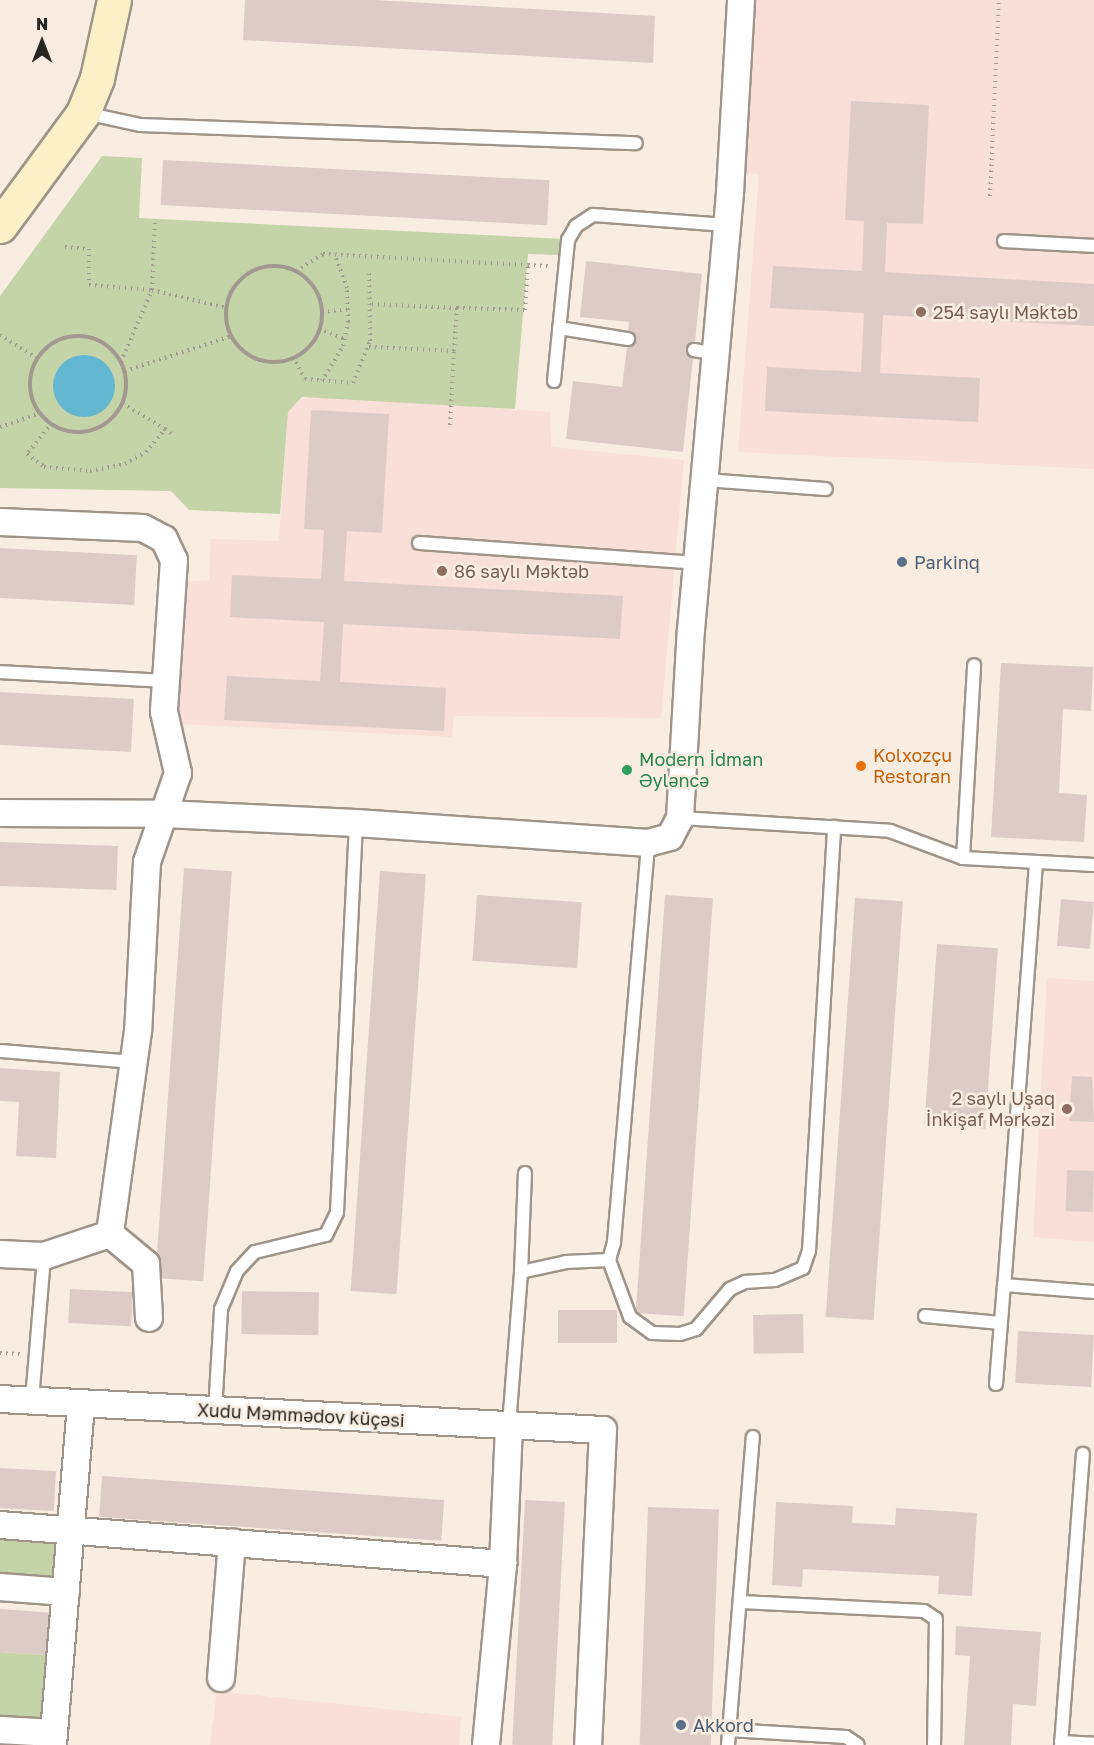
<!DOCTYPE html>
<meta charset="utf-8">
<style>
body{margin:0}
#map{position:relative;width:1094px;height:1745px;overflow:hidden;background:#f9ede1;font-family:"Golos Text",sans-serif}
div>[style]{position:absolute}
.education>*{inset:0;background:#f8dfd7}
.green>*{inset:0;background:#c5d4a8;transform-origin:0 0}
.water>*{inset:0;background:#64b7d0}
.round{border-radius:50%}
.building>*{inset:0;background:#ddccc6;transform-origin:0 0}
.path>*{height:4px;margin-top:-2px;transform-origin:0;background:repeating-linear-gradient(90deg,#a19990 0 1.5px,transparent 0 6px)}
.path>.ring{margin:-2px;padding:0;box-sizing:content-box;background:none;border:4px solid #a19990;border-radius:50%}
.roads{filter:drop-shadow(2px 0 #9f9489) drop-shadow(-2px 0 #9f9489) drop-shadow(0 2px #9f9489) drop-shadow(0 -2px #9f9489)}
.service>*{height:12px;margin:-6px;padding:0 6px;transform-origin:6px;border-radius:6px;background:#fff}
.minor>*{height:26px;margin:-13px;padding:0 13px;transform-origin:13px;border-radius:13px;background:#fff}
.secondary>*{height:33px;margin:-16.5px;padding:0 16.5px;transform-origin:16.5px;border-radius:16.5px;background:#fcf0c8}
.dots>*{width:16px;height:16px;translate:-50% -50%;box-sizing:border-box;border:3px solid #f9ede1;border-radius:50%}
span{translate:-50% -50%;white-space:nowrap;text-align:center;line-height:1.15;-webkit-text-stroke:5px #f9ede1;paint-order:stroke}
.education-label{font-size:18px;color:#785e54}
.left{translate:0 -50%;text-align:left}
.right{translate:-100% -50%;text-align:right}
.service-label{font-size:18px;color:#4e5e75}
.food-label{font-size:18px;color:#c56008}
.leisure-label{font-size:18px;color:#27864d}
.street-label{font-size:18px;color:#292520}
.north{position:absolute;left:12px;top:12px;width:60px;height:60px;-webkit-text-stroke:4px #f9ede1;paint-order:stroke;rotate:0deg;font-size:16px;font-weight:700;line-height:24px;text-align:center;color:#292520}
.north::after{content:'';display:block;margin:auto;width:21px;height:27px;background:#292520;clip-path:polygon(50% 0,100% 100%,50% 72%,0 100%)}
</style>
<div id="map">
<div class="education">
<i style="clip-path:polygon(754px 0,1094px 0,1094px 469px,738px 452px,759px 174px,744px 173px)"></i>
<i style="clip-path:polygon(313px 396px,550px 412px,551px 447px,684px 460px,661px 718px,454px 716px,452px 737px,178px 724px,183px 582px,209px 580px,211px 539px,279px 541px,288px 412px,297px 400px)"></i>
<i style="clip-path:polygon(1047px 978px,1094px 981px,1094px 1242px,1033px 1237px)"></i>
<i style="clip-path:polygon(217px 1691px,461px 1717px,459px 1745px,210px 1745px)"></i>
</div>
<div class="green">
<i style="clip-path:polygon(102px 156px,142px 158px,139px 218px,565px 239px,560px 255px,528px 254px,515px 409px,302px 397px,288px 412px,280px 514px,189px 510px,171px 491px,0 488px,0 296px)"></i>
<i style="left:0;top:1528px;width:60px;height:57px;rotate:5deg"></i>
<i style="left:0;top:1652px;width:49px;height:67px;rotate:4deg"></i>
</div>
<div class="water">
<i class="round" style="left:53px;top:355px;width:62px;height:62px"></i>
</div>
<div class="building">
<i style="clip-path:polygon(245px 0,375px 0,655px 16px,653px 63px,243px 40px)"></i>
<i style="clip-path:polygon(851px 101px,929px 105px,923px 224px,887px 223px,885px 272px,1094px 284px,1094px 326px,883px 315px,880px 373px,980px 378px,978px 422px,765px 411px,767px 367px,861px 372px,864px 313px,770px 308px,773px 266px,862px 271px,864px 221px,845px 220px)"></i>
<i style="left:163px;top:160px;width:387px;height:45px;rotate:3deg"></i>
<i style="clip-path:polygon(586px 261px,702px 274px,695px 342px,686px 349px,693px 358px,683px 452px,566px 439px,573px 381px,622px 387px,627px 347px,636px 340px,628px 331px,629px 322px,580px 317px)"></i>
<i style="clip-path:polygon(311px 410px,389px 414px,382px 533px,347px 531px,344px 581px,623px 596px,620px 639px,343px 624px,340px 682px,446px 688px,444px 731px,224px 720px,227px 676px,320px 681px,324px 622px,230px 617px,232px 575px,321px 579px,324px 530px,304px 529px)"></i>
<i style="left:0;top:548px;width:137px;height:50px;rotate:3deg"></i>
<i style="clip-path:polygon(1001px 663px,1093px 667px,1091px 711px,1063px 709px,1059px 793px,1087px 795px,1084px 842px,991px 837px)"></i>
<i style="left:0;top:692px;width:134px;height:53px;rotate:3deg"></i>
<i style="left:0;top:842px;width:118px;height:44px;rotate:2deg"></i>
<i style="left:184px;top:868px;width:48px;height:411px;rotate:4deg"></i>
<i style="left:380px;top:871px;width:46px;height:421px;rotate:4deg"></i>
<i style="left:477px;top:895px;width:105px;height:66px;rotate:4deg"></i>
<i style="left:665px;top:895px;width:48px;height:419px;rotate:4deg"></i>
<i style="left:855px;top:898px;width:48px;height:420px;rotate:4deg"></i>
<i style="left:1061px;top:899px;width:33px;height:47px;rotate:5deg"></i>
<i style="left:937px;top:944px;width:61px;height:181px;rotate:4deg"></i>
<i style="clip-path:polygon(0 1068px,60px 1072px,56px 1158px,16px 1156px,19px 1102px,0 1101px)"></i>
<i style="clip-path:polygon(1072px 1076px,1092px 1077px,1094px 1122px,1069px 1121px)"></i>
<i style="left:1067px;top:1170px;width:27px;height:41px;rotate:2deg"></i>
<i style="left:70px;top:1289px;width:63px;height:34px;rotate:3deg"></i>
<i style="left:242px;top:1291px;width:77px;height:43px;rotate:1deg"></i>
<i style="left:558px;top:1310px;width:59px;height:33px"></i>
<i style="left:803px;top:1314px;width:39px;height:50px;rotate:89deg"></i>
<i style="left:1018px;top:1331px;width:76px;height:52px;rotate:3deg"></i>
<i style="left:0;top:1468px;width:56px;height:40px;rotate:3deg"></i>
<i style="left:102px;top:1476px;width:343px;height:41px;rotate:4deg"></i>
<i style="left:525px;top:1500px;width:40px;height:245px;rotate:3deg"></i>
<i style="clip-path:polygon(776px 1502px,853px 1506px,852px 1523px,895px 1525px,896px 1508px,977px 1513px,972px 1596px,938px 1594px,939px 1576px,803px 1569px,802px 1587px,772px 1585px)"></i>
<i style="left:648px;top:1507px;width:71px;height:238px;rotate:2deg"></i>
<i style="left:0;top:1609px;width:49px;height:43px;rotate:4deg"></i>
<i style="clip-path:polygon(956px 1626px,1041px 1632px,1036px 1706px,1013px 1704px,1011px 1745px,964px 1745px,970px 1656px,955px 1655px)"></i>
</div>
<div class="path">
<i style="left:990px;top:196px;width:196px;rotate:-87.4deg"></i>
<i style="left:65px;top:247px;width:24px;rotate:5deg"></i>
<i style="left:89px;top:249px;width:36px;rotate:90deg"></i>
<i style="left:89px;top:285px;width:63px;rotate:4.5deg"></i>
<i style="left:152px;top:290px;width:70px;rotate:-87.5deg"></i>
<i class="ring" style="left:226px;top:266px;width:92px;height:92px"></i>
<i style="left:296px;top:271px;width:32px;rotate:-32deg"></i>
<i style="left:323px;top:254px;width:205px;rotate:3.1deg"></i>
<i style="left:457px;top:308px;width:68px;rotate:1.7deg"></i>
<i style="left:525px;top:310px;width:45px;rotate:-86.2deg"></i>
<i style="left:528px;top:265px;width:22px;rotate:3deg"></i>
<i style="left:322px;top:312px;width:27px;rotate:-6deg"></i>
<i style="left:319px;top:329px;width:28px;rotate:21deg"></i>
<i style="left:0;top:335px;width:44px;rotate:31.9deg"></i>
<i class="ring" style="left:30px;top:336px;width:92px;height:92px"></i>
<i style="left:369px;top:347px;width:85px;rotate:2.7deg"></i>
<i style="left:454px;top:351px;width:43px;rotate:-86deg"></i>
<i style="left:457px;top:308px;width:85px;rotate:-177.3deg"></i>
<i style="left:293px;top:357px;width:25px;rotate:61deg"></i>
<i style="left:305px;top:379px;width:48px;rotate:4.8deg"></i>
<i style="left:353px;top:383px;width:45px;rotate:-68deg"></i>
<i style="left:370px;top:341px;width:68px;rotate:-90.8deg"></i>
<i style="left:121px;top:362px;width:78px;rotate:-66.7deg"></i>
<i style="left:152px;top:290px;width:77px;rotate:13.5deg"></i>
<i style="left:125px;top:371px;width:113px;rotate:-18.1deg"></i>
<i style="left:322px;top:381px;width:41px;rotate:-59deg"></i>
<i style="left:343px;top:346px;width:25px;rotate:-78deg"></i>
<i style="left:348px;top:322px;width:34px;rotate:-92deg"></i>
<i style="left:347px;top:288px;width:35px;rotate:-110deg"></i>
<i style="left:52px;top:423px;width:40px;rotate:129deg"></i>
<i style="left:27px;top:454px;width:21px;rotate:37deg"></i>
<i style="left:44px;top:467px;width:46px;rotate:5deg"></i>
<i style="left:90px;top:471px;width:36px;rotate:-11deg"></i>
<i style="left:125px;top:464px;width:24px;rotate:-30deg"></i>
<i style="left:146px;top:452px;width:30px;rotate:-50deg"></i>
<i style="left:165px;top:429px;width:50px;rotate:-148.8deg"></i>
<i style="left:450px;top:425px;width:74px;rotate:-86.9deg"></i>
<i style="left:0;top:427px;width:40px;rotate:-18.9deg"></i>
<i style="left:165px;top:429px;width:9px;rotate:36deg"></i>
<i style="left:0;top:1353px;width:20px;rotate:3deg"></i>
</div>
<div class="roads">
<div class="service">
<i style="left:85px;top:113px;width:56px;rotate:12.3deg"></i>
<i style="left:140px;top:125px;width:496px;rotate:2.1deg"></i>
<i style="left:1004px;top:241px;width:90px;rotate:3.2deg"></i>
<i style="left:559px;top:328px;width:70px;rotate:9.1deg"></i>
<i style="left:694px;top:350px;width:22px;rotate:10deg"></i>
<i style="left:554px;top:381px;width:142px;rotate:-84.3deg"></i>
<i style="left:568px;top:240px;width:16px;rotate:-60deg"></i>
<i style="left:576px;top:226px;width:20px;rotate:-33deg"></i>
<i style="left:593px;top:215px;width:134px;rotate:4.3deg"></i>
<i style="left:705px;top:480px;width:121px;rotate:4.3deg"></i>
<i style="left:419px;top:543px;width:279px;rotate:4.1deg"></i>
<i style="left:0;top:672px;width:165px;rotate:3.1deg"></i>
<i style="left:680px;top:818px;width:210px;rotate:3.5deg"></i>
<i style="left:890px;top:831px;width:78px;rotate:20.3deg"></i>
<i style="left:963px;top:858px;width:131px;rotate:3.1deg"></i>
<i style="left:963px;top:858px;width:193px;rotate:-86.7deg"></i>
<i style="left:1036px;top:863px;width:423px;rotate:94.3deg"></i>
<i style="left:1004px;top:1285px;width:90px;rotate:4.4deg"></i>
<i style="left:0;top:1051px;width:134px;rotate:4.7deg"></i>
<i style="left:609px;top:1260px;width:61px;rotate:69.8deg"></i>
<i style="left:630px;top:1317px;width:27px;rotate:36deg"></i>
<i style="left:652px;top:1333px;width:28px;rotate:2deg"></i>
<i style="left:680px;top:1334px;width:17px;rotate:-17deg"></i>
<i style="left:696px;top:1329px;width:52px;rotate:-49.6deg"></i>
<i style="left:730px;top:1289px;width:17px;rotate:-25deg"></i>
<i style="left:745px;top:1282px;width:30px;rotate:-4deg"></i>
<i style="left:775px;top:1280px;width:30px;rotate:-23deg"></i>
<i style="left:803px;top:1268px;width:18px;rotate:-71deg"></i>
<i style="left:809px;top:1251px;width:425px;rotate:-86.6deg"></i>
<i style="left:521px;top:1272px;width:99px;rotate:-87.7deg"></i>
<i style="left:925px;top:1316px;width:76px;rotate:5.3deg"></i>
<i style="left:996px;top:1384px;width:99px;rotate:-85.4deg"></i>
<i style="left:32px;top:1400px;width:144px;rotate:-85.2deg"></i>
<i style="left:215px;top:1411px;width:102px;rotate:-86.6deg"></i>
<i style="left:221px;top:1309px;width:41px;rotate:-67.2deg"></i>
<i style="left:237px;top:1271px;width:26px;rotate:-47deg"></i>
<i style="left:255px;top:1252px;width:73px;rotate:-13.5deg"></i>
<i style="left:326px;top:1235px;width:25px;rotate:-64deg"></i>
<i style="left:337px;top:1212px;width:389px;rotate:-87.2deg"></i>
<i style="left:509px;top:1425px;width:153px;rotate:-85.5deg"></i>
<i style="left:521px;top:1272px;width:46px;rotate:-12.5deg"></i>
<i style="left:566px;top:1262px;width:43px;rotate:-2.7deg"></i>
<i style="left:609px;top:1260px;width:19px;rotate:-74deg"></i>
<i style="left:614px;top:1242px;width:400px;rotate:-85.1deg"></i>
<i style="left:741px;top:1602px;width:183px;rotate:2.8deg"></i>
<i style="left:924px;top:1611px;width:14px;rotate:34deg"></i>
<i style="left:936px;top:1619px;width:126px;rotate:90.9deg"></i>
<i style="left:729px;top:1730px;width:117px;rotate:3.4deg"></i>
<i style="left:846px;top:1737px;width:14px;rotate:34deg"></i>
<i style="left:1061px;top:1742px;width:33px;rotate:3deg"></i>
<i style="left:728px;top:1745px;width:309px;rotate:-85.4deg"></i>
<i style="left:1061px;top:1745px;width:292px;rotate:-85.7deg"></i>
</div>
<div class="minor">
<i style="left:0;top:522px;width:143px;rotate:2.4deg"></i>
<i style="left:143px;top:528px;width:24px;rotate:28deg"></i>
<i style="left:164px;top:539px;width:23px;rotate:65deg"></i>
<i style="left:174px;top:560px;width:152px;rotate:93.8deg"></i>
<i style="left:164px;top:712px;width:63px;rotate:77.1deg"></i>
<i style="left:178px;top:773px;width:94px;rotate:109.2deg"></i>
<i style="left:147px;top:862px;width:169px;rotate:93deg"></i>
<i style="left:138px;top:1031px;width:205px;rotate:97.9deg"></i>
<i style="left:110px;top:1234px;width:70px;rotate:161.6deg"></i>
<i style="left:44px;top:1256px;width:44px;rotate:-177.4deg"></i>
<i style="left:0;top:813px;width:164px;rotate:0.3deg"></i>
<i style="left:164px;top:814px;width:192px;rotate:2.7deg"></i>
<i style="left:356px;top:823px;width:293px;rotate:3.9deg"></i>
<i style="left:648px;top:843px;width:23px;rotate:-15deg"></i>
<i style="left:670px;top:837px;width:21px;rotate:-62deg"></i>
<i style="left:680px;top:818px;width:188px;rotate:-86.7deg"></i>
<i style="left:691px;top:630px;width:440px;rotate:-84.9deg"></i>
<i style="left:730px;top:192px;width:192px;rotate:-86.7deg"></i>
<i style="left:110px;top:1234px;width:47px;rotate:39.8deg"></i>
<i style="left:146px;top:1264px;width:54px;rotate:86.8deg"></i>
<i style="left:0;top:1399px;width:604px;rotate:2.94deg"></i>
<i style="left:603px;top:1430px;width:315px;rotate:92.7deg"></i>
<i style="left:0;top:1525px;width:505px;rotate:4.43deg"></i>
<i style="left:0;top:1587px;width:66px;rotate:4.3deg"></i>
<i style="left:221px;top:1678px;width:136px;rotate:-85.4deg"></i>
<i style="left:0;top:1730px;width:54px;rotate:3.2deg"></i>
<i style="left:53px;top:1745px;width:341px;rotate:-85.3deg"></i>
<i style="left:486px;top:1745px;width:182px;rotate:-84.6deg"></i>
<i style="left:503px;top:1564px;width:139px;rotate:-87.5deg"></i>
</div>
<div class="secondary">
<i style="left:0;top:226px;width:140px;rotate:-53.7deg"></i>
<i style="left:83px;top:113px;width:38px;rotate:-68deg"></i>
<i style="left:97px;top:78px;width:80px;rotate:-77.7deg"></i>
</div>
</div>
<div class="dots">
<i style="left:921px;top:312px;background:#8d6e63"></i>
<i style="left:902px;top:562px;background:#5c6f8a"></i>
<i style="left:442px;top:571px;background:#8d6e63"></i>
<i style="left:861px;top:766px;background:#e8710a"></i>
<i style="left:627px;top:770px;background:#2e9e5b"></i>
<i style="left:1067px;top:1109px;background:#8d6e63"></i>
<i style="left:681px;top:1725px;background:#5c6f8a"></i>
</div>
<div class="education-label">
<span class="left" style="left:933px;top:312px">254 saylı Məktəb</span>
<span class="left" style="left:454px;top:571px">86 saylı Məktəb</span>
<span class="right" style="left:1055px;top:1109px">2 saylı Uşaq<br>İnkişaf Mərkəzi</span>
</div>
<div class="service-label">
<span class="left" style="left:914px;top:562px">Parkinq</span>
<span class="left" style="left:693px;top:1725px">Akkord</span>
</div>
<div class="food-label">
<span class="left" style="left:873px;top:766px">Kolxozçu<br>Restoran</span>
</div>
<div class="leisure-label">
<span class="left" style="left:639px;top:770px">Modern İdman<br>Əyləncə</span>
</div>
<div class="street-label">
<span style="left:301px;top:1415px;rotate:3deg">Xudu Məmmədov küçəsi</span>
</div>
<div class="north">N</div>
</div>
